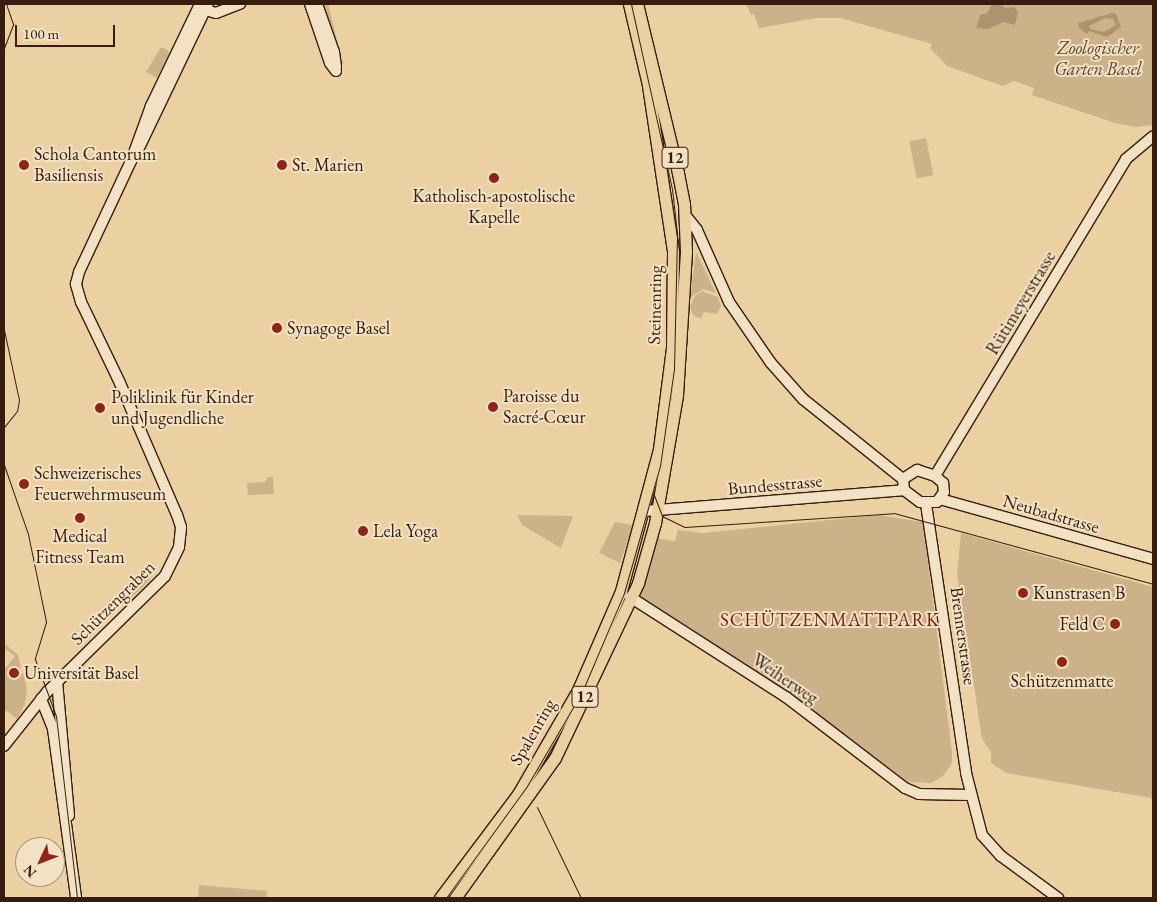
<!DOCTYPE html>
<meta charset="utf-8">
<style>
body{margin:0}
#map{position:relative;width:1157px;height:902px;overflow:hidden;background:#ebd1a2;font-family:"EB Garamond",serif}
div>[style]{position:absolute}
.green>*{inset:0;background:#ccb289;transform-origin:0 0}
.water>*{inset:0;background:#ad9470}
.roads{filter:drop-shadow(1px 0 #361d0f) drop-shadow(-1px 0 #361d0f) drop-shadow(0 1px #361d0f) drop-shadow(0 -1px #361d0f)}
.secondary>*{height:10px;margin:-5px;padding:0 5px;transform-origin:5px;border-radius:5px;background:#f2e1c3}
.primary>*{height:11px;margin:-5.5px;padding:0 5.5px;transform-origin:5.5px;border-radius:5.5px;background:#ebd1a2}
.tram>*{height:1px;margin:-0.5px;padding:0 0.5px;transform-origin:0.5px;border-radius:0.5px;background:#361d0f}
.dots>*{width:14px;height:14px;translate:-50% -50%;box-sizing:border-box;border:2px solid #f2e1c3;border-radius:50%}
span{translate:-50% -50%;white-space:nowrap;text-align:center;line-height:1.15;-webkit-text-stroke:4px #f2e1c3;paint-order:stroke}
.shield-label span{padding:1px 4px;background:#f2e1c3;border:1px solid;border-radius:4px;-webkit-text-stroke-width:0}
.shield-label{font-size:16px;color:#361d0f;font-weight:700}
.park-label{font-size:18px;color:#5c422e;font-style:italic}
.poi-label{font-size:18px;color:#361d0f}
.left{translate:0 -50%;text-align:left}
.right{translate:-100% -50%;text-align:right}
.street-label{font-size:18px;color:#361d0f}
.neighbourhood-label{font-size:19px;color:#7a1f14;letter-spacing:1px}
.frame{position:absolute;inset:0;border:5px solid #361d0f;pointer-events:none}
.north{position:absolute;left:15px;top:837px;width:50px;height:50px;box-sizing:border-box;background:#f2e1c3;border:1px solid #a7937b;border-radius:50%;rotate:227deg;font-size:14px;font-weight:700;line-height:20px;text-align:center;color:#361d0f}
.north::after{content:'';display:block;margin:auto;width:18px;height:22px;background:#8f2418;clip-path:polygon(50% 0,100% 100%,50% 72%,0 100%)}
.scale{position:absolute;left:15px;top:25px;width:100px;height:22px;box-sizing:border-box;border:2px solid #361d0f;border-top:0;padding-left:6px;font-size:15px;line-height:18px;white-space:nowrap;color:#361d0f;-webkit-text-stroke:4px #f2e1c3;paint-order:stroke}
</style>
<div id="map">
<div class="green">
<i style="clip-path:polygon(321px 4px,328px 4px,343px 64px,342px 64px)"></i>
<i style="clip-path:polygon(746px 4px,1153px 4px,1153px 125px,1136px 127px,1115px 123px,1032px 95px,1034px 88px,1014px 81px,1003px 86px,947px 66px,930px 48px,932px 44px,840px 18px,817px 18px,759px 28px,754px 14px,751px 15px)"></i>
<i style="clip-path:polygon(161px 47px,168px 50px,169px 54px,157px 78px,146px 72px)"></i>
<i style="left:926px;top:138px;width:38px;height:17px;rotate:79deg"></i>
<i style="clip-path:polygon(696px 252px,716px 293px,703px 289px,690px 298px)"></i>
<i style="clip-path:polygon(702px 291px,718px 297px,721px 306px,717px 314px,704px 312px,701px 319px,693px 315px,690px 307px,695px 296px)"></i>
<i style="clip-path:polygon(268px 477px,273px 477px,274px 494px,248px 495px,247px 483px,265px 482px)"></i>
<i style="clip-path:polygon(517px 515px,573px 516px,561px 548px,522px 525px)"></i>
<i style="clip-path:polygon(878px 515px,923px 522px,952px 752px,952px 763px,943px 776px,931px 783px,908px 782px,793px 695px,639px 597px,658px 538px,675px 541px,678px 530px,703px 533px)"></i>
<i style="clip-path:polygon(615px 522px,633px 525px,620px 563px,599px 553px)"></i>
<i style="clip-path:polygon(961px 533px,1153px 587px,1153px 802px,1151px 798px,1006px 773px,991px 763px,991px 752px,982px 739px,957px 575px)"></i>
<i style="clip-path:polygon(143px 571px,150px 575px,150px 580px,130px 599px,117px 598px)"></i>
<i style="clip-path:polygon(4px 643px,18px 655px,21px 669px,16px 671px,17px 675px,23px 673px,27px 688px,25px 704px,17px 719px,4px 709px,4px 670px,15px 656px,4px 648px)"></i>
<i style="clip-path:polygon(199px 885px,267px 891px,266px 898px,198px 898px)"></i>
</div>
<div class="water">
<i style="clip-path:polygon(992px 4px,1001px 4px,1005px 8px,1014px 7px,1018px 12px,1015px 25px,1004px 22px,988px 29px,976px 28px,980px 15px,987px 13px)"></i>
<i style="clip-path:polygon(evenodd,1112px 13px,1116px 14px,1121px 27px,1107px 37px,1089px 31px,1087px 34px,1079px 28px,1078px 23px,1112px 13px,1105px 18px,1113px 19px,1116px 25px,1104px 32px,1090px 29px,1089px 26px,1105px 18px)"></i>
</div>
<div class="roads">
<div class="secondary">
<i style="left:310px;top:4px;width:62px;rotate:71.3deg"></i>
<i style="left:330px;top:63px;width:10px;rotate:53deg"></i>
<i style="left:317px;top:4px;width:51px;rotate:70.5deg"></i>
<i style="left:334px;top:52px;width:15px;rotate:82deg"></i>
<i style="left:202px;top:5px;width:6px;rotate:51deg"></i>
<i style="left:206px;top:10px;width:10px;rotate:17deg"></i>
<i style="left:216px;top:13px;width:26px;rotate:-21deg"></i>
<i style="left:137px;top:152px;width:164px;rotate:-64.4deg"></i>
<i style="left:685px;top:215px;width:19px;rotate:51deg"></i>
<i style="left:697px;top:230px;width:79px;rotate:66deg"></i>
<i style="left:729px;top:302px;width:74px;rotate:55.5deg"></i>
<i style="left:771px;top:363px;width:48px;rotate:48.4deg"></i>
<i style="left:803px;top:399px;width:128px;rotate:38.7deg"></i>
<i style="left:917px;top:470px;width:19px;rotate:18deg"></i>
<i style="left:935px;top:476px;width:11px;rotate:41deg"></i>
<i style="left:943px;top:483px;width:9px;rotate:84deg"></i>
<i style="left:944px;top:492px;width:12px;rotate:125deg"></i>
<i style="left:937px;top:502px;width:17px;rotate:180deg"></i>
<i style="left:920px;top:502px;width:20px;rotate:-143deg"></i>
<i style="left:904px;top:490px;width:11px;rotate:-95deg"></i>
<i style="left:903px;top:479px;width:17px;rotate:-33deg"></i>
<i style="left:935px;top:476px;width:370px;rotate:-58.9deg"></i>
<i style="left:1126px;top:159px;width:35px;rotate:-40deg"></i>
<i style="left:940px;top:499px;width:221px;rotate:15.7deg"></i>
<i style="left:926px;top:504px;width:272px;rotate:81.5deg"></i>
<i style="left:966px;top:773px;width:64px;rotate:75.5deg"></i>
<i style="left:982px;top:835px;width:28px;rotate:48deg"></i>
<i style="left:1001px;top:856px;width:71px;rotate:36.4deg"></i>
<i style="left:644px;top:511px;width:261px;rotate:-4.6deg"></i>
<i style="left:630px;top:597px;width:185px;rotate:32.7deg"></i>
<i style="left:786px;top:697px;width:150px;rotate:37.4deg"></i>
<i style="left:905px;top:788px;width:15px;rotate:23deg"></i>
<i style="left:919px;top:794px;width:51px;rotate:1.1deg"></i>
<i style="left:57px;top:681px;width:135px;rotate:84.9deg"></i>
<i style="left:41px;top:699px;width:32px;rotate:68deg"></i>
<i style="left:53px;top:729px;width:171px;rotate:82.2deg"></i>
<i style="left:4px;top:746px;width:69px;rotate:-51.5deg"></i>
<i style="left:47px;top:692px;width:165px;rotate:-44.5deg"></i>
<i style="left:165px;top:576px;width:32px;rotate:-64deg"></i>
<i style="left:179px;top:547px;width:20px;rotate:-84deg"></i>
<i style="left:181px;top:527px;width:13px;rotate:-108deg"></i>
<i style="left:177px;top:515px;width:144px;rotate:-113.4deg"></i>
<i style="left:120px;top:383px;width:90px;rotate:-115.7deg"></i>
<i style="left:81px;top:302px;width:19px;rotate:-106deg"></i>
<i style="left:76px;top:284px;width:12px;rotate:-76deg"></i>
<i style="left:79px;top:272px;width:123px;rotate:-64.9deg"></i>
<i style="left:131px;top:161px;width:59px;rotate:-70deg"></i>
<i style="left:151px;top:106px;width:113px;rotate:-64.3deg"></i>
</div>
<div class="primary">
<i style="left:440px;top:898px;width:130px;rotate:-53.1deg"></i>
<i style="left:518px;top:794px;width:120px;rotate:-60deg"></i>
<i style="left:578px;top:690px;width:108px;rotate:-66.5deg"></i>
<i style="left:621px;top:591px;width:147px;rotate:-75deg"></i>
<i style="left:659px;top:449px;width:102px;rotate:-82.7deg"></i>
<i style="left:672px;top:348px;width:97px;rotate:-89.4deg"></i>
<i style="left:673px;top:251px;width:168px;rotate:-98.6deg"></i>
<i style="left:648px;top:85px;width:83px;rotate:-103.2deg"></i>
<i style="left:455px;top:898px;width:172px;rotate:-54.5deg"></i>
<i style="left:555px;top:758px;width:194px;rotate:-64.6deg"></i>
<i style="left:638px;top:583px;width:62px;rotate:-74.2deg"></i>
<i style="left:655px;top:523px;width:130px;rotate:-80.2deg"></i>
<i style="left:677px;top:395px;width:144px;rotate:-86.4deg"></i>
<i style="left:686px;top:251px;width:47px;rotate:-92.4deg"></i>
<i style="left:684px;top:204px;width:32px;rotate:-101deg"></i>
<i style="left:678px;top:173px;width:174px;rotate:-103.6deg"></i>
</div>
</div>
<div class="tram">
<i style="left:4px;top:48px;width:26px;rotate:-69deg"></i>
<i style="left:13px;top:24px;width:21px;rotate:-109deg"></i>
<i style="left:4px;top:330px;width:72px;rotate:77.9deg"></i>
<i style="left:19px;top:400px;width:11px;rotate:100deg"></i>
<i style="left:17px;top:411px;width:21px;rotate:129deg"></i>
<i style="left:4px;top:465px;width:73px;rotate:70.8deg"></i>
<i style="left:28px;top:534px;width:90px;rotate:78.4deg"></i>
<i style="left:46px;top:622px;width:39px;rotate:107deg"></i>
<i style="left:35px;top:659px;width:61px;rotate:69.8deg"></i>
<i style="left:56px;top:716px;width:183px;rotate:83.4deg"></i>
<i style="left:654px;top:495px;width:22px;rotate:69deg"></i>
<i style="left:662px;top:516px;width:25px;rotate:26deg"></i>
<i style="left:685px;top:527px;width:209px;rotate:-3.8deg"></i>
<i style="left:894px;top:513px;width:269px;rotate:15.3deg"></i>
<i style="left:537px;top:807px;width:101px;rotate:64.2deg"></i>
<i style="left:446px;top:898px;width:138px;rotate:-54.1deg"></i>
<i style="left:527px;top:786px;width:109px;rotate:-59.7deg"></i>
<i style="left:582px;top:692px;width:108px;rotate:-67deg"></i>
<i style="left:624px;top:593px;width:132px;rotate:-74.2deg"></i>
<i style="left:660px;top:466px;width:98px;rotate:-81.8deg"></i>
<i style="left:674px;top:369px;width:136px;rotate:-88.7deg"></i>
<i style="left:677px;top:233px;width:44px;rotate:-96.5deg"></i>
<i style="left:672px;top:189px;width:189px;rotate:-102.5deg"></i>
</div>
<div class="dots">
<i style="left:24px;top:165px;background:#8f2418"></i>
<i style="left:282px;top:165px;background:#8f2418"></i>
<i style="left:494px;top:178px;background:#8f2418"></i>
<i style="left:277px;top:328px;background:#8f2418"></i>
<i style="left:493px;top:407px;background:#8f2418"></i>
<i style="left:100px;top:408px;background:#8f2418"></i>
<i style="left:24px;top:484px;background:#8f2418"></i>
<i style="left:80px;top:518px;background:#8f2418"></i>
<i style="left:363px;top:531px;background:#8f2418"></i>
<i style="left:1023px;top:593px;background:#8f2418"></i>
<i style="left:1115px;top:624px;background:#8f2418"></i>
<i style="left:1062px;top:662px;background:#8f2418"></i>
<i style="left:14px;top:673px;background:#8f2418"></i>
</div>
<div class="shield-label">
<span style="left:675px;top:158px">12</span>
<span style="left:585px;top:697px">12</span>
</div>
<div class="park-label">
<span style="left:1098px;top:59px">Zoologischer<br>Garten Basel</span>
</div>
<div class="poi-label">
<span class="left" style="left:34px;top:165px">Schola Cantorum<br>Basiliensis</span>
<span class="left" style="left:292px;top:165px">St. Marien</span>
<span style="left:494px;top:207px">Katholisch-apostolische<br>Kapelle</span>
<span class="left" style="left:287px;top:328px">Synagoge Basel</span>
<span class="left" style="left:503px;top:407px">Paroisse du<br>Sacré-Cœur</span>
<span class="left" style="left:111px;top:408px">Poliklinik für Kinder<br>und Jugendliche</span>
<span class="left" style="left:34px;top:484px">Schweizerisches<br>Feuerwehrmuseum</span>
<span class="left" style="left:373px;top:531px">Lela Yoga</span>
<span style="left:80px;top:547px">Medical<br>Fitness Team</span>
<span class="left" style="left:1033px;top:593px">Kunstrasen B</span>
<span class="right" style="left:1105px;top:624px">Feld C</span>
<span class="left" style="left:24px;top:673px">Universität Basel</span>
<span style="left:1062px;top:681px">Schützenmatte</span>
</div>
<div class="street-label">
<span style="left:1021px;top:303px;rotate:-59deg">Rütimeyerstrasse</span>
<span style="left:655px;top:305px;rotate:-89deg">Steinenring</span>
<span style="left:775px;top:485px;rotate:-5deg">Bundesstrasse</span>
<span style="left:1051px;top:514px;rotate:16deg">Neubadstrasse</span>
<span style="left:113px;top:603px;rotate:-45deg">Schützengraben</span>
<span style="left:963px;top:636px;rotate:82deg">Brennerstrasse</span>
<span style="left:785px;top:679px;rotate:34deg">Weiherweg</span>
<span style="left:533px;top:732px;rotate:-60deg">Spalenring</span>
</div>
<div class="neighbourhood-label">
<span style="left:830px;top:620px">SCHÜTZENMATTPARK</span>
</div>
<div class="frame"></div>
<div class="north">N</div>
<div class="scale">100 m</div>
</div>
